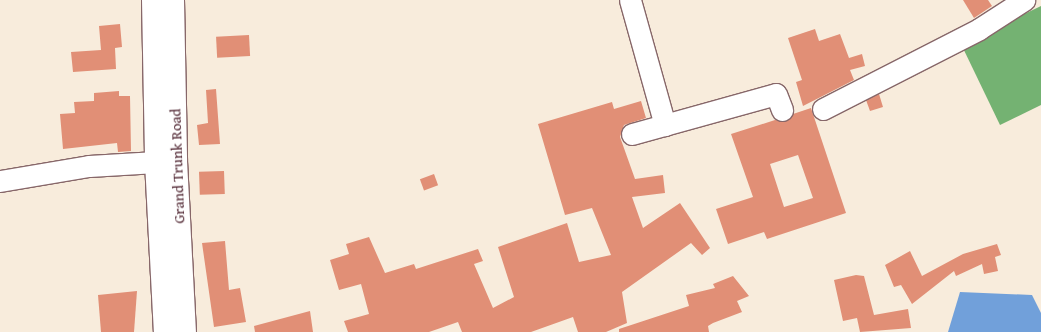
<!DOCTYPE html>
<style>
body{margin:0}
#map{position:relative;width:1041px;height:332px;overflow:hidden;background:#f8ecdc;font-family:"Gentium Book Plus",serif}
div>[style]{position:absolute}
.forest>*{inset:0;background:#74b272}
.water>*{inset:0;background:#71a0da}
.building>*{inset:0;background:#e18f76;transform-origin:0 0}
.roads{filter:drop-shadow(1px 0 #876769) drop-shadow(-1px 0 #876769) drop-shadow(0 1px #876769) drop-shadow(0 -1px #876769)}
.minor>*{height:21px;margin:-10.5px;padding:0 10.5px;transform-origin:10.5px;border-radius:10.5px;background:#fff}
.highway>*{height:22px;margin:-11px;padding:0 11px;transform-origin:11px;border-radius:11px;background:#fff}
span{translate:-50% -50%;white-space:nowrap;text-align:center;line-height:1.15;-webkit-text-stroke:3px #fff;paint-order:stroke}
.street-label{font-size:15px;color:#4a1f2b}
</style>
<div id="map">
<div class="forest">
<i style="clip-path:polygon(1041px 6px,1041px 105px,1000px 125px,961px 44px)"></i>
</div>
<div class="water">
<i style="clip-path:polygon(960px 292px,1032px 295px,1041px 313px,1041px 332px,948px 332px)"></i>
</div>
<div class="building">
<i style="clip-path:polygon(963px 0,988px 0,992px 6px,974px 18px)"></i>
<i style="clip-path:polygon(120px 24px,122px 47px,115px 48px,116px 69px,73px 72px,71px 52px,101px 50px,99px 26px)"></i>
<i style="clip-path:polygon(815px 29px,819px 41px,840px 34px,849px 58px,862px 54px,865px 66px,850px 70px,854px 80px,803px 106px,796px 82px,802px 80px,788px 38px)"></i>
<i style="left:249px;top:35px;width:21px;height:33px;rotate:87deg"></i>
<i style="clip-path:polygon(216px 89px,220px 144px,199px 145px,197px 125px,208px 123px,206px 90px)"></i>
<i style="clip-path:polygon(119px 91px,119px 96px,130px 96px,131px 151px,118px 152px,117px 143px,63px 149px,60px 114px,75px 113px,74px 102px,94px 101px,94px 93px)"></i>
<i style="clip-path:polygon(879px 94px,883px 107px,870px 111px,866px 100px)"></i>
<i style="clip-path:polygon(641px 101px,646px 118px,624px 125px,620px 137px,635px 179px,663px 175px,665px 193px,632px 197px,643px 228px,680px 203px,710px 248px,702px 255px,691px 243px,622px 292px,627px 323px,606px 332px,578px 332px,573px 317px,531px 332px,462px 332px,458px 322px,429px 332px,348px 332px,344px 321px,369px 314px,361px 284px,339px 290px,330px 260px,349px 254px,346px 244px,369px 237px,385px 273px,414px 264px,416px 269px,478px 249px,483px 261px,474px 264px,493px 308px,514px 297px,498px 247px,567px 223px,579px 262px,611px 255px,592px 208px,565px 215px,538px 124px,612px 102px,614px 109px)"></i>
<i style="clip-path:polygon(evenodd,811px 108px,846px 213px,767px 239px,764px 232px,728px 244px,716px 209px,753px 197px,731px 134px,775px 120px,786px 121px,793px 114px,811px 108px,798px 155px,813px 198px,784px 207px,770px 164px,798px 155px)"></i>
<i style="left:224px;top:171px;width:23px;height:25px;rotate:88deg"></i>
<i style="left:434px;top:174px;width:12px;height:15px;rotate:70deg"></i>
<i style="clip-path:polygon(225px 241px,229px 290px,240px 288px,246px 322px,214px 327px,202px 243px)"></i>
<i style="clip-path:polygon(997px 244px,1001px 255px,995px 257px,998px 271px,984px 274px,982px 264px,956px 276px,954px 271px,912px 304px,901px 285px,894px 287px,885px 265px,910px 251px,922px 276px,963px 254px)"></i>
<i style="clip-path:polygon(856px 275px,864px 276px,874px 315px,908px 309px,911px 328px,860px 332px,857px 318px,843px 321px,834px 280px)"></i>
<i style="clip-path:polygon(733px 276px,749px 296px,737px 301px,742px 312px,713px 323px,708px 326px,709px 332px,619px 332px,619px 329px,689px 306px,686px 295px,715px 288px,713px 284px)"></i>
<i style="clip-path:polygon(137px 291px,134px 332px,101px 332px,98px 295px)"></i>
<i style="clip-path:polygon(310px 311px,313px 332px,255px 332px,254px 326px)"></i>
</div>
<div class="roads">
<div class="minor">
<i style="left:630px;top:0;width:130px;rotate:74.4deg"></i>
<i style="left:823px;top:109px;width:175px;rotate:-27.1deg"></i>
<i style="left:979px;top:29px;width:54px;rotate:-32.8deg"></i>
<i style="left:632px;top:134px;width:149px;rotate:-15.5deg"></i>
<i style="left:776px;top:94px;width:17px;rotate:69deg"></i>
<i style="left:0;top:181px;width:90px;rotate:-9.6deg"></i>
<i style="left:89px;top:166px;width:67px;rotate:-3.4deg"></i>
</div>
<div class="highway">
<i style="left:153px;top:0;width:162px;rotate:88.9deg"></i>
<i style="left:156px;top:162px;width:170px;rotate:87deg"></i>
<i style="left:173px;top:0;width:161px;rotate:88.9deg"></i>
<i style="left:176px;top:161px;width:171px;rotate:87deg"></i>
</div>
</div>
<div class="street-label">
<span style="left:177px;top:166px;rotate:-92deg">Grand Trunk Road</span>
</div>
</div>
